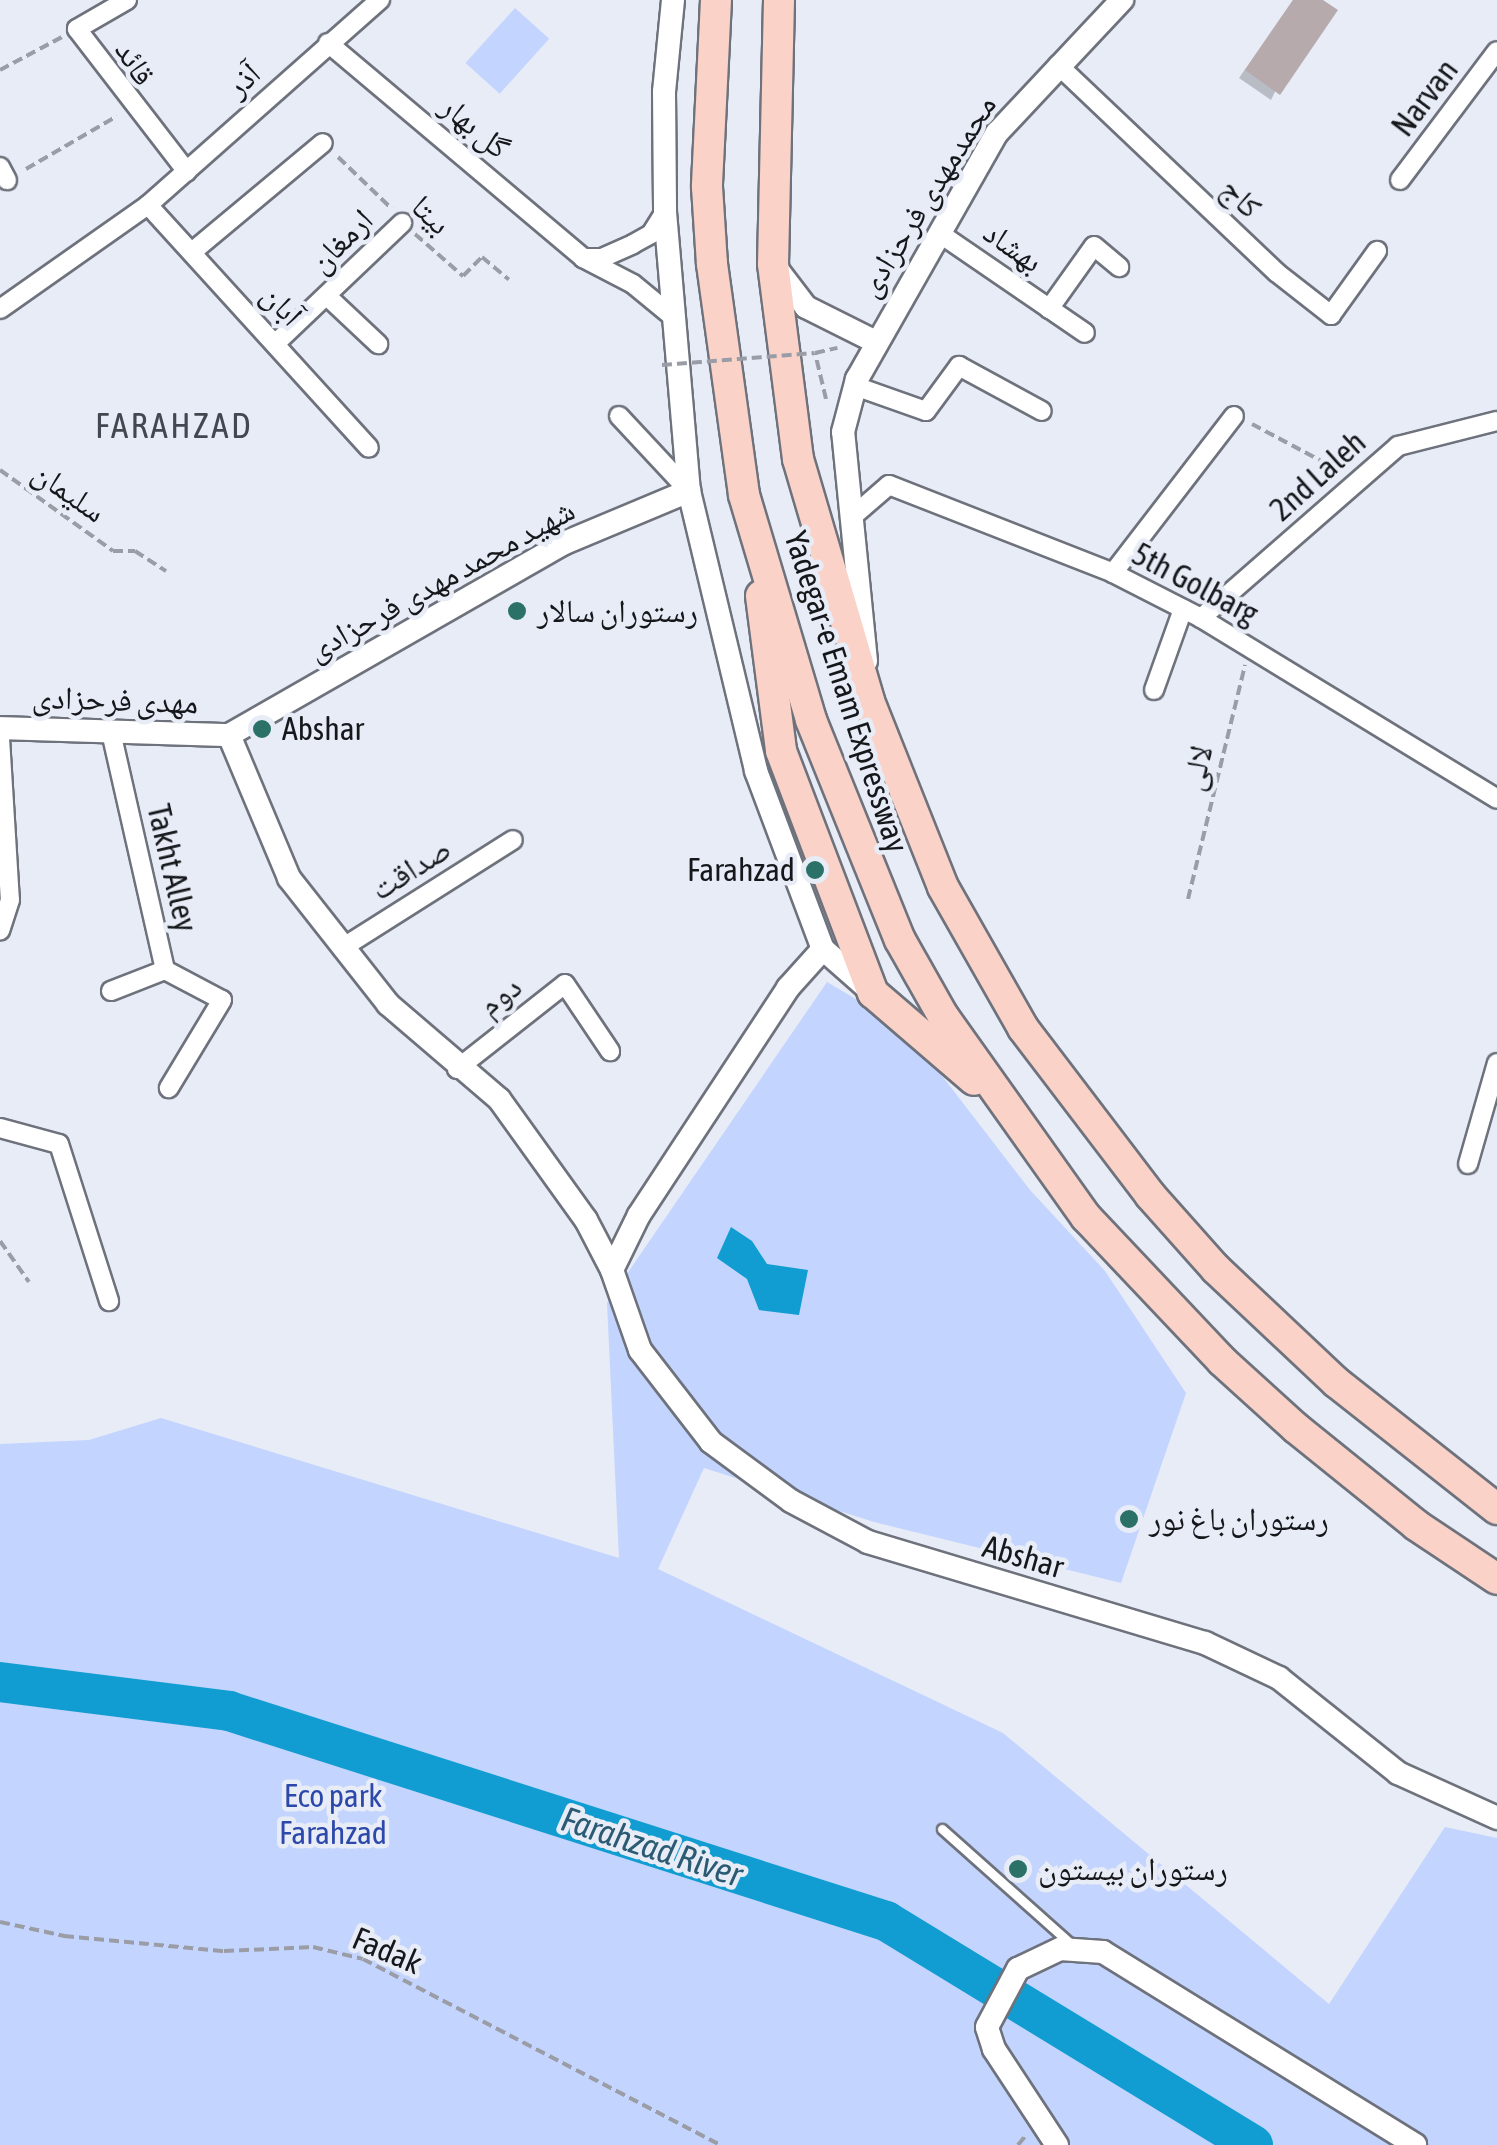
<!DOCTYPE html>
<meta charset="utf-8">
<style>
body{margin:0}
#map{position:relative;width:1497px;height:2145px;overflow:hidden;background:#e7ecf7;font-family:"Asap Condensed","Noto Naskh Arabic",sans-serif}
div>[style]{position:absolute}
.green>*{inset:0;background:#c3d4fe;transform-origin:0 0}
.water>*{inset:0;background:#119dd1}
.shadow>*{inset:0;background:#0003}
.river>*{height:40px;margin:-20px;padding:0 20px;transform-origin:20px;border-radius:20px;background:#119dd1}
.building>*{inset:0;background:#b7aaad}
.path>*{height:4px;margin-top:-2px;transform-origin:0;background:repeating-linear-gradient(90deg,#9a9da6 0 10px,transparent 0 15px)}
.roads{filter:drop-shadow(2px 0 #6e727c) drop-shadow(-2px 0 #6e727c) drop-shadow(0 2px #6e727c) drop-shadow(0 -2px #6e727c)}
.service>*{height:9px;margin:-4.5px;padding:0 4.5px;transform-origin:4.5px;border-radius:4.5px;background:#fff}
.minor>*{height:18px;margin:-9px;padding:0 9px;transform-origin:9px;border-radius:9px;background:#fff}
.tertiary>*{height:22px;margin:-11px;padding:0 11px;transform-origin:11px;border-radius:11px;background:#fff}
.trunk>*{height:30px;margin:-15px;padding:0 15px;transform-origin:15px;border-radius:15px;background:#fad2c8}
.path-bridge>*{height:4px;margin-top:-2px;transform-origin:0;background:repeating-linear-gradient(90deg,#9a9da6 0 10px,transparent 0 15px)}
.dots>*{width:28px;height:28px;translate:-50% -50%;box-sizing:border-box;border:5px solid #e7ecf7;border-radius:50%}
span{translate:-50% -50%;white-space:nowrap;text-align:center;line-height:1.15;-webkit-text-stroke:9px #e7ecf7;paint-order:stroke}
.street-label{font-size:32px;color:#15171b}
.poi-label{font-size:32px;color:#15171b}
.left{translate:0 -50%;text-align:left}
.right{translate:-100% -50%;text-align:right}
.park-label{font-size:32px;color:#2c48aa}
.neighbourhood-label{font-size:35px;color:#434750;letter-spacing:2.5px}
.water-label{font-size:35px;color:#2b5b72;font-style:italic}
</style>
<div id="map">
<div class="green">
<i style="left:515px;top:8px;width:46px;height:74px;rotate:42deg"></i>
<i style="clip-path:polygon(827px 982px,893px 1021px,936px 1068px,1030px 1190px,1105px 1271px,1186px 1393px,1121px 1583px,874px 1522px,704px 1468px,658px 1569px,1003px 1733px,1329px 2004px,1445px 1827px,1497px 1838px,1497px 2145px,0 2145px,0 1444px,89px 1440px,161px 1418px,619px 1558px,607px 1303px)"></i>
</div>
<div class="water">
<i style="clip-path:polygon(731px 1227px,752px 1241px,767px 1264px,808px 1270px,799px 1315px,759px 1310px,747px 1279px,717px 1258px)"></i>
</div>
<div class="shadow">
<i style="clip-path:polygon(1293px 0,1319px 0,1271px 100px,1239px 78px)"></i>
</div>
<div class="river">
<i style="left:0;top:1682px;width:231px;rotate:7.2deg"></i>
<i style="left:229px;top:1711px;width:690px;rotate:17.73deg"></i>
<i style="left:886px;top:1921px;width:430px;rotate:31.4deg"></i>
</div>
<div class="building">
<i style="clip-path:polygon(1293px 0,1323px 0,1338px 10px,1280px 95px,1245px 70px)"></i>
</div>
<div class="path">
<i style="left:0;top:70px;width:70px;rotate:-28deg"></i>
<i style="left:338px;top:157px;width:75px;rotate:43.9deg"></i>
<i style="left:26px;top:169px;width:105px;rotate:-30.2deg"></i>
<i style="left:415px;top:234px;width:64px;rotate:41.2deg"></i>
<i style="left:463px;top:276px;width:27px;rotate:-45deg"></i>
<i style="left:482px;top:257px;width:35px;rotate:40deg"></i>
<i style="left:826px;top:399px;width:47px;rotate:-103.4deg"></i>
<i style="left:815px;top:353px;width:23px;rotate:-13deg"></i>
<i style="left:1252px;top:424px;width:100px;rotate:28.1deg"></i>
<i style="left:0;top:470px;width:139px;rotate:35.6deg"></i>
<i style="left:113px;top:551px;width:22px"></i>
<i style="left:135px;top:551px;width:37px;rotate:33deg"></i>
<i style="left:1188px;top:899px;width:241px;rotate:-76.3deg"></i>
<i style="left:0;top:1241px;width:50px;rotate:54.7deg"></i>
<i style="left:0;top:1922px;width:66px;rotate:12.3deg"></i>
<i style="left:64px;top:1936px;width:161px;rotate:5.4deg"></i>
<i style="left:224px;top:1951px;width:89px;rotate:-2.6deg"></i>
<i style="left:313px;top:1947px;width:51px;rotate:13.5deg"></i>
<i style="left:363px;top:1959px;width:403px;rotate:27.5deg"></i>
<i style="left:1018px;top:2145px;width:13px;rotate:-51deg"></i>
</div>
<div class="roads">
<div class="service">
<i style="left:942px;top:1829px;width:174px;rotate:41.7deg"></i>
</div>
<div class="minor">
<i style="left:127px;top:0;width:58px;rotate:149.9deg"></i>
<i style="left:77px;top:29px;width:180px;rotate:52.4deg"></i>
<i style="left:328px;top:43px;width:334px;rotate:40.1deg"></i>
<i style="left:583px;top:258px;width:56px;rotate:27.5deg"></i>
<i style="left:633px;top:284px;width:50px;rotate:39.4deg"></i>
<i style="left:1058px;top:65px;width:301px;rotate:43.5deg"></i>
<i style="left:1276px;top:272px;width:70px;rotate:38deg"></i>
<i style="left:1331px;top:315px;width:79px;rotate:-54.3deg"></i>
<i style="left:0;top:167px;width:15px;rotate:62deg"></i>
<i style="left:1400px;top:180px;width:161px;rotate:-53.1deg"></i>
<i style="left:148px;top:205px;width:328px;rotate:47.7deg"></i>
<i style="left:942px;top:235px;width:173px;rotate:34.4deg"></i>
<i style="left:192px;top:252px;width:170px;rotate:-39.8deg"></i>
<i style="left:583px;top:258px;width:19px"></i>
<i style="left:602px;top:258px;width:34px;rotate:-24deg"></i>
<i style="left:633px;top:244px;width:21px;rotate:-29deg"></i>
<i style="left:651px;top:234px;width:26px;rotate:-58deg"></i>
<i style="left:328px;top:297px;width:69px;rotate:43.2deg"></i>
<i style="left:0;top:309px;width:181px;rotate:-35.1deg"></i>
<i style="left:148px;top:205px;width:310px;rotate:-41.5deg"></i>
<i style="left:1049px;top:309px;width:77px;rotate:-54.5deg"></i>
<i style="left:1094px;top:246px;width:33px;rotate:40deg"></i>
<i style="left:277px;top:342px;width:173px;rotate:-43.6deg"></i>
<i style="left:855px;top:386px;width:75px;rotate:19.4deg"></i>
<i style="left:926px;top:411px;width:56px;rotate:-53.7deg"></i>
<i style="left:959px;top:366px;width:94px;rotate:28.5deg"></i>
<i style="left:619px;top:416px;width:103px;rotate:47deg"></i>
<i style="left:852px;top:517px;width:49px;rotate:-40.9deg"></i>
<i style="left:889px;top:485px;width:241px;rotate:21.4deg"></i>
<i style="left:1113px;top:573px;width:99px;rotate:27.1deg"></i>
<i style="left:1201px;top:618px;width:347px;rotate:31.4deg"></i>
<i style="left:1113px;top:573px;width:198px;rotate:-52.4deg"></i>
<i style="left:1201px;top:618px;width:262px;rotate:-41.1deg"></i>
<i style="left:1398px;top:446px;width:102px;rotate:-14.2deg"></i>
<i style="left:1154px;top:690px;width:86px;rotate:-70.3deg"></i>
<i style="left:111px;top:732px;width:244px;rotate:77.2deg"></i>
<i style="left:165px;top:970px;width:64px;rotate:27.8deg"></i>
<i style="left:222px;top:1000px;width:103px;rotate:121.1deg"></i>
<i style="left:0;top:738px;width:162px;rotate:86.5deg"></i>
<i style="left:10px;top:900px;width:32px;rotate:108deg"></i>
<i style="left:342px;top:948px;width:202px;rotate:-32.3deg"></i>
<i style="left:111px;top:991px;width:58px;rotate:-21.3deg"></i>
<i style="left:457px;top:1069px;width:137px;rotate:-38.2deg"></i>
<i style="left:565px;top:984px;width:81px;rotate:56.1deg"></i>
<i style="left:0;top:1128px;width:61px;rotate:15.2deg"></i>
<i style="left:59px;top:1144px;width:165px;rotate:72.3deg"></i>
<i style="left:1468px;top:1164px;width:105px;rotate:-74deg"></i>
</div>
<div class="tertiary">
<i style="left:673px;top:0;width:92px;rotate:95.6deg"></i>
<i style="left:664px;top:92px;width:120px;rotate:89.5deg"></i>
<i style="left:665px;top:212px;width:280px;rotate:85.1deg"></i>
<i style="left:689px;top:491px;width:288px;rotate:76.5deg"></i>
<i style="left:756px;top:771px;width:190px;rotate:69.4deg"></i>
<i style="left:823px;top:949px;width:65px;rotate:41.3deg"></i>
<i style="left:773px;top:264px;width:54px;rotate:52.5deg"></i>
<i style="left:806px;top:307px;width:76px;rotate:26.6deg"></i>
<i style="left:866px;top:661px;width:230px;rotate:-95.7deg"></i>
<i style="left:843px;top:432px;width:55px;rotate:-75.2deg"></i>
<i style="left:857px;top:379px;width:283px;rotate:-60.4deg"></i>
<i style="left:997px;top:133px;width:183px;rotate:-46.8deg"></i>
<i style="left:0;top:728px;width:229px;rotate:1.8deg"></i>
<i style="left:229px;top:735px;width:155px;rotate:67.2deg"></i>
<i style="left:289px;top:878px;width:160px;rotate:51.8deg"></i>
<i style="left:388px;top:1004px;width:146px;rotate:40.6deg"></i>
<i style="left:499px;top:1099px;width:149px;rotate:54.3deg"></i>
<i style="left:586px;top:1220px;width:56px;rotate:62.5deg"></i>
<i style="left:612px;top:1270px;width:85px;rotate:70.7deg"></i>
<i style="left:640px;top:1350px;width:116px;rotate:52.3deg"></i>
<i style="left:711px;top:1442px;width:99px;rotate:36.4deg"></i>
<i style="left:791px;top:1501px;width:87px;rotate:28deg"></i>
<i style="left:868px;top:1542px;width:352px;rotate:16.7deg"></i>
<i style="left:1205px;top:1643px;width:82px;rotate:25.3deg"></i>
<i style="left:1279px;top:1678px;width:152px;rotate:38.6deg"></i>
<i style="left:1398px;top:1773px;width:109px;rotate:24.4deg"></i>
<i style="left:229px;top:735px;width:384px;rotate:-29.8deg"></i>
<i style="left:562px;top:544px;width:138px;rotate:-22.7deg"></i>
<i style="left:612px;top:1270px;width:61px;rotate:-63.9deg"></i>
<i style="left:639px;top:1215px;width:272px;rotate:-56.7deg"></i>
<i style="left:788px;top:988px;width:52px;rotate:-48.1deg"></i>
<i style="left:1057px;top:2145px;width:115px;rotate:-123.3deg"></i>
<i style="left:994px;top:2049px;width:23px;rotate:-108deg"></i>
<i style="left:987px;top:2027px;width:66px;rotate:-61.9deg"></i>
<i style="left:1018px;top:1969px;width:47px;rotate:-25.5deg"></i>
<i style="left:1060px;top:1949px;width:43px;rotate:4deg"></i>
<i style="left:1103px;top:1952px;width:367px;rotate:31.7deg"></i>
</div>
<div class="trunk">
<i style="left:716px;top:0;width:187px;rotate:92.8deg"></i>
<i style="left:707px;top:187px;width:77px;rotate:86.3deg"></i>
<i style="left:712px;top:264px;width:233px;rotate:82.1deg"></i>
<i style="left:744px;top:495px;width:235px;rotate:73.4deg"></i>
<i style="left:811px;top:720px;width:237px;rotate:68deg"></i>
<i style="left:900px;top:940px;width:87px;rotate:60.5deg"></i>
<i style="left:943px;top:1016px;width:247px;rotate:54.6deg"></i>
<i style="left:1086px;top:1217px;width:198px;rotate:46.6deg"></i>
<i style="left:1222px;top:1361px;width:100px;rotate:42.2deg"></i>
<i style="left:1296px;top:1428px;width:154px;rotate:38.9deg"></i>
<i style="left:1416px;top:1525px;width:97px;rotate:33.7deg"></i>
<i style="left:779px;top:0;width:264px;rotate:91.3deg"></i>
<i style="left:773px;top:264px;width:197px;rotate:82.7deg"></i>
<i style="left:798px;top:459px;width:252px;rotate:73.6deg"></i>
<i style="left:869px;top:701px;width:200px;rotate:68.3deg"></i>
<i style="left:943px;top:887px;width:162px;rotate:60.4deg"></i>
<i style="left:1023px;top:1028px;width:210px;rotate:52.7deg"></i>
<i style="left:1150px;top:1195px;width:99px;rotate:48.3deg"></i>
<i style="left:1216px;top:1269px;width:165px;rotate:43.3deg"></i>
<i style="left:1336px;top:1382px;width:205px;rotate:38.3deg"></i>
<i style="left:761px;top:596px;width:156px;rotate:82.6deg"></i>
<i style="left:781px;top:751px;width:259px;rotate:69.2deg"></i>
<i style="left:873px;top:993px;width:133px;rotate:40.7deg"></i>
</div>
</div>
<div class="path-bridge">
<i style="left:662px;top:365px;width:153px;rotate:-4.5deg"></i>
</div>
<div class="dots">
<i style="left:517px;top:611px;background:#2b7167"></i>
<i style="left:262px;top:729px;background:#2b7167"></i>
<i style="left:815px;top:870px;background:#2b7167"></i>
<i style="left:1129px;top:1519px;background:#2b7167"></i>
<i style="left:1018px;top:1869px;background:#2b7167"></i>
</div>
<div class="street-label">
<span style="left:135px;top:63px;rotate:58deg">قائد</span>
<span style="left:243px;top:80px;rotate:-42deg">آذر</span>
<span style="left:1425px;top:98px;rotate:-53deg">Narvan</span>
<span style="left:475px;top:127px;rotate:40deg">گل بهار</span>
<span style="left:927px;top:196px;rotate:-58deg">محمدمهدی فرحزادی</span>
<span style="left:1241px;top:198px;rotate:44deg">کاج</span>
<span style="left:431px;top:215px;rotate:44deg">بیتا</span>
<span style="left:341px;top:241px;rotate:-45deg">ارمغان</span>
<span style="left:1013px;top:247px;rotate:35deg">بهشاد</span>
<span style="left:282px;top:305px;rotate:47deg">آبان</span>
<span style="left:1318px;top:476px;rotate:-42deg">2nd Laleh</span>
<span style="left:69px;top:492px;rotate:35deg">سلیمان</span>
<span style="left:441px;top:580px;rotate:-29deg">شهید محمد مهدی فرحزادی</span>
<span style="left:1195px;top:584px;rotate:28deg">5th Golbarg</span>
<span style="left:846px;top:692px;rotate:72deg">Yadegar-e Emam Expressway</span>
<span style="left:115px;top:700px;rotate:2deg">مهدی فرحزادی</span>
<span style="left:1197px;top:768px;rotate:-76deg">لالی</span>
<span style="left:172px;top:868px;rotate:77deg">Takht Alley</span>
<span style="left:411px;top:869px;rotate:-32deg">صداقت</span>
<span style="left:500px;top:996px;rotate:-38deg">دوم</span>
<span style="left:1023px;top:1557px;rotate:16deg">Abshar</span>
<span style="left:387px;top:1951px;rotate:23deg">Fadak</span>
</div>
<div class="poi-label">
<span class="left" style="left:537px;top:611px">رستوران سالار</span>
<span class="left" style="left:282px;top:729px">Abshar</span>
<span class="right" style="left:795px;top:870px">Farahzad</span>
<span class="left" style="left:1149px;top:1519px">رستوران باغ نور</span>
<span class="left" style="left:1038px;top:1869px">رستوران بیستون</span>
</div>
<div class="park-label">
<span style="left:333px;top:1815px">Eco park<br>Farahzad</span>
</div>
<div class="neighbourhood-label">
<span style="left:174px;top:425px">FARAHZAD</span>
</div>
<div class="water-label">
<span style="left:652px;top:1846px;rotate:18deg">Farahzad River</span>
</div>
</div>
